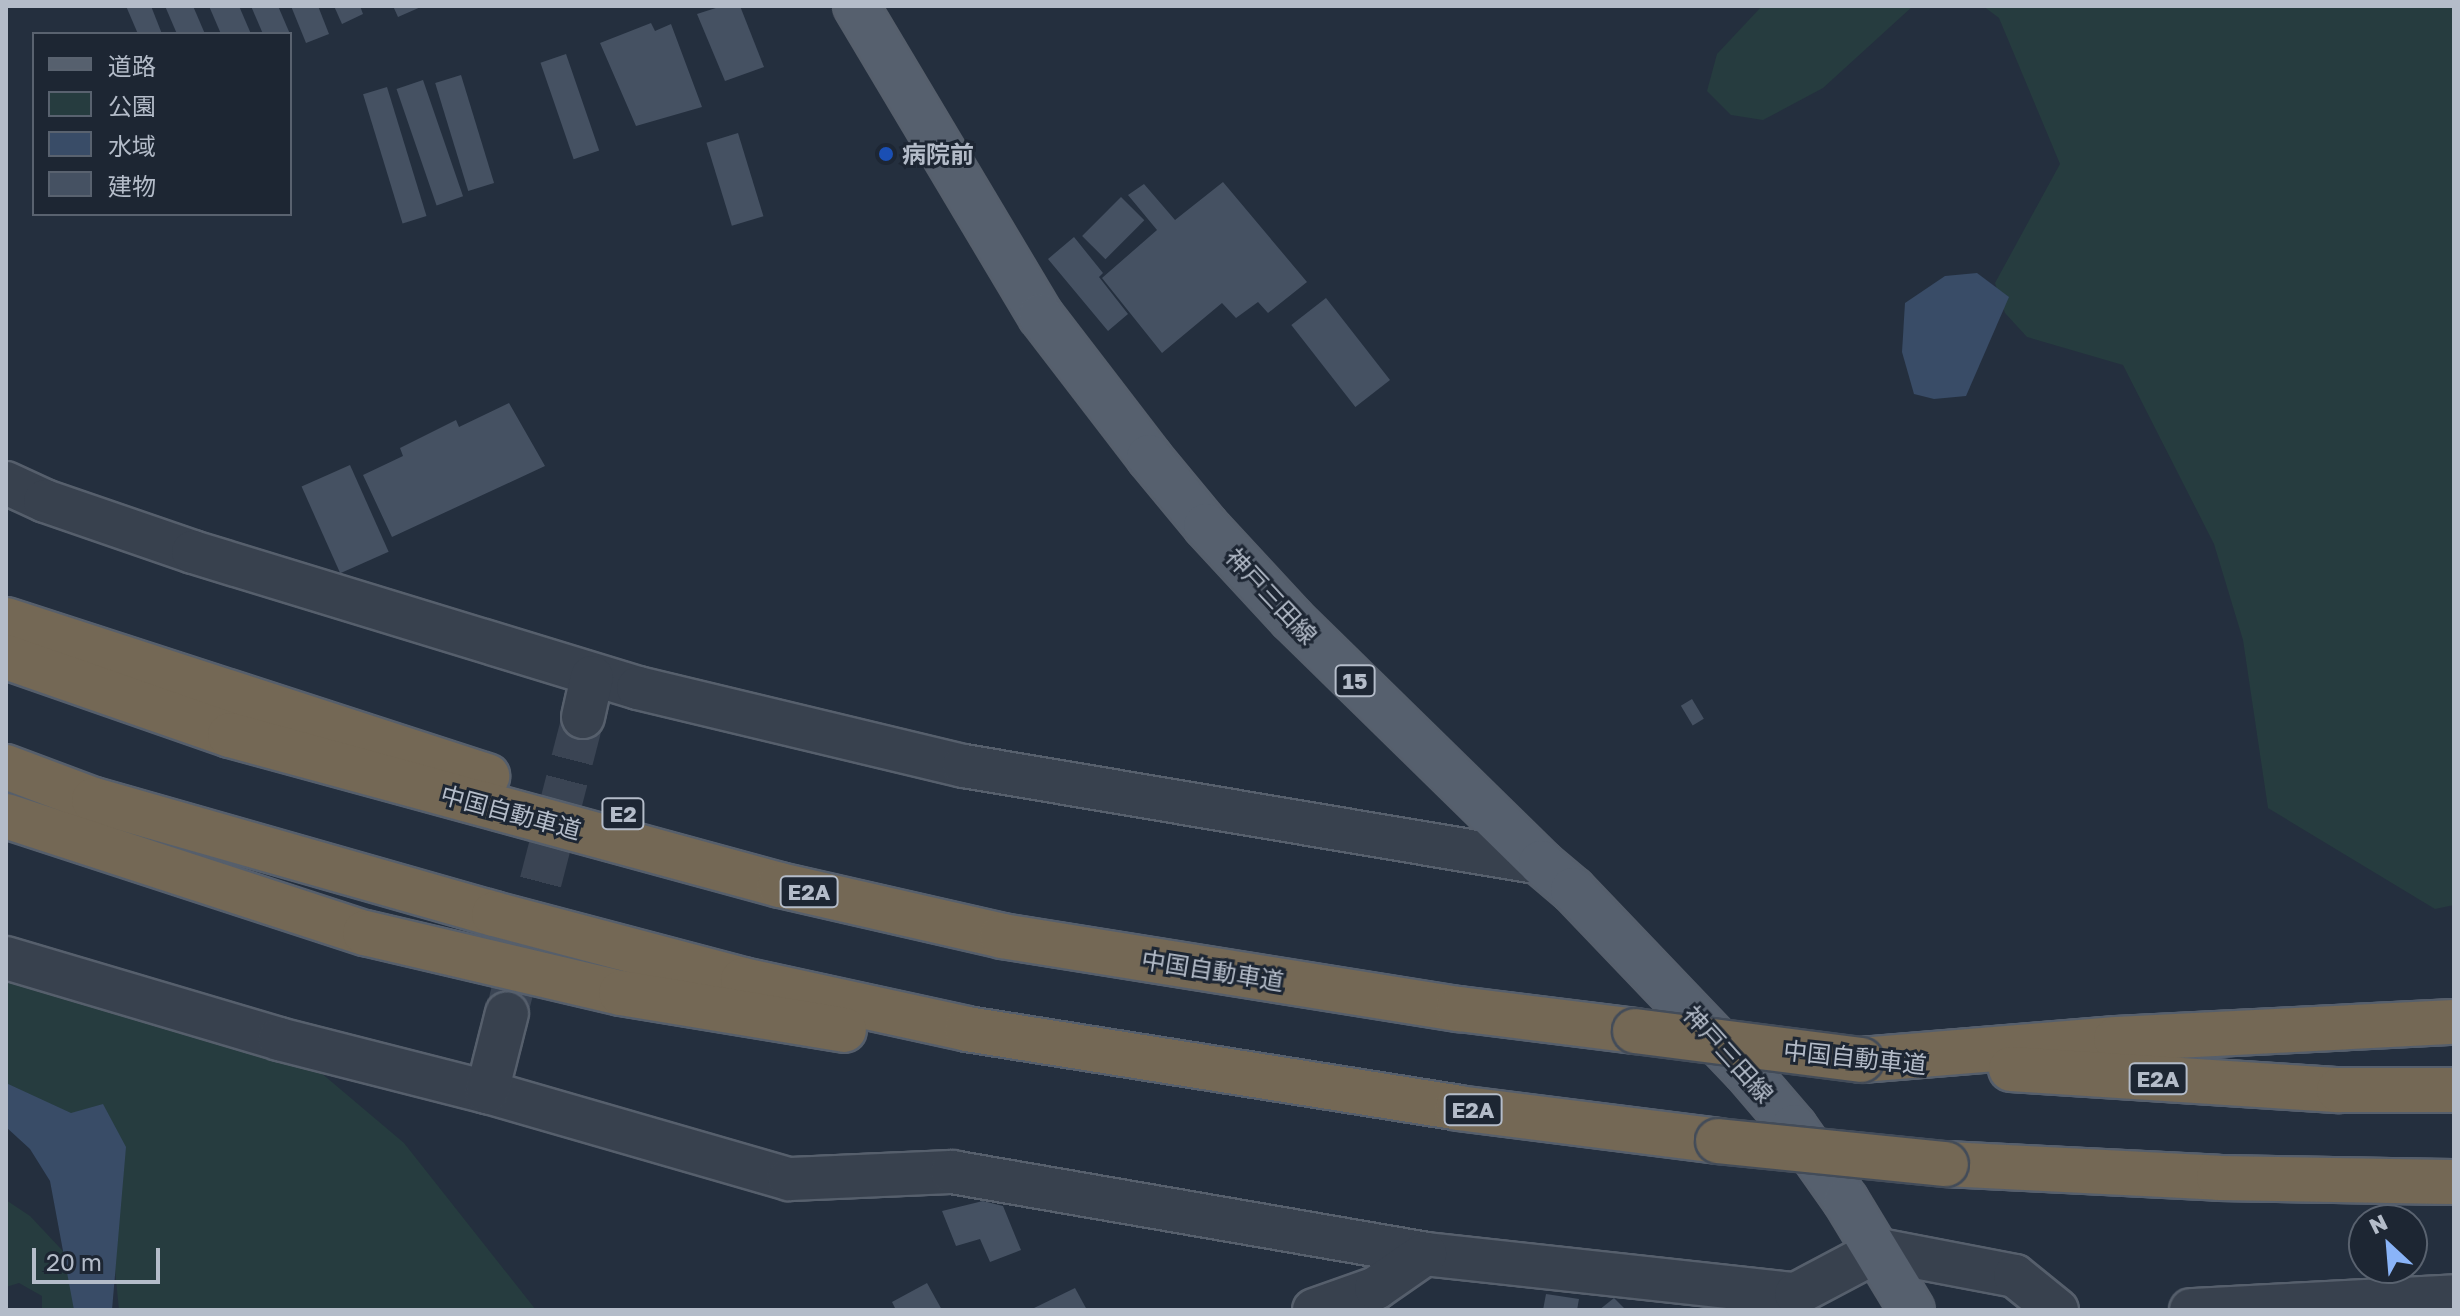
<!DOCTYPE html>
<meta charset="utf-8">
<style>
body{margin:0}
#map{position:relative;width:2460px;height:1316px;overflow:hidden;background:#242f3e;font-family:"Golos Text","Noto Sans JP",sans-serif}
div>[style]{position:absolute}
.green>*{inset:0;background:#263c3f}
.water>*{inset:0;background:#394c67}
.building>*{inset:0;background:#455162;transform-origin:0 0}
.street-tunnel>*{height:42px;margin-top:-21px;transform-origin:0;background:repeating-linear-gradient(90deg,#3a4453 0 42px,transparent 0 63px)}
.roads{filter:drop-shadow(2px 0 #565f6c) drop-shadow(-2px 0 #565f6c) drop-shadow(0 2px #565f6c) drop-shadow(0 -2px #565f6c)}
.street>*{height:42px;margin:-21px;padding:0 21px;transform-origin:21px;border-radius:21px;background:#38414e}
.primary>*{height:44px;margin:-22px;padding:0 22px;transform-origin:22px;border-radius:22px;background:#56606e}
.highway>*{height:44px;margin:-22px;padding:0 22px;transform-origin:22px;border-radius:22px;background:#746855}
.bridges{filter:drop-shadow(2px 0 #434c59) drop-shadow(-2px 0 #434c59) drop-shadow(0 2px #434c59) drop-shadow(0 -2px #434c59)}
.highway-bridge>*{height:44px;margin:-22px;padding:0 22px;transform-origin:22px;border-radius:22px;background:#746855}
.dots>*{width:22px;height:22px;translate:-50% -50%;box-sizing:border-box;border:4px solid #1d2633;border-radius:50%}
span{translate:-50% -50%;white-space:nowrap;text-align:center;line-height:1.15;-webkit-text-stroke:6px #1d2633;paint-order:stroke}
.shield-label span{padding:2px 6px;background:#1d2633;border:2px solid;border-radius:6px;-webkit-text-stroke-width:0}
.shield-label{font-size:22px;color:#b4bcc9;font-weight:700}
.poi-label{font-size:24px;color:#b4bcc9;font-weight:700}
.left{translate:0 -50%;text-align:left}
.street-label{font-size:24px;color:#b4bcc9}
.frame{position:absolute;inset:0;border:8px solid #b4bcc9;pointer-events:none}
.legend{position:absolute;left:32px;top:32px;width:260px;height:184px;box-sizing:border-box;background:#1d2633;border:2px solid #59626f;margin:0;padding:10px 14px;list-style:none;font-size:24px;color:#b4bcc9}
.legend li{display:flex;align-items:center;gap:16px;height:40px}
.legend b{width:40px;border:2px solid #59626f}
.north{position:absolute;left:2348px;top:1204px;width:80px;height:80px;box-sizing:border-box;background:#1d2633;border:2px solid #59626f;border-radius:50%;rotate:334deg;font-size:22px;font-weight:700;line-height:32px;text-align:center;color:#b4bcc9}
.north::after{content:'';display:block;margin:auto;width:28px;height:36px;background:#8ab4f8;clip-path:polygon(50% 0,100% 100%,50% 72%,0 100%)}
.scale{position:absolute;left:32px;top:1248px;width:128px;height:36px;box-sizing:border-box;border:4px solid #b4bcc9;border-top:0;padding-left:10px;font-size:24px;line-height:28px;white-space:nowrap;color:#b4bcc9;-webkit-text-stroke:6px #1d2633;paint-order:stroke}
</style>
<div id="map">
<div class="green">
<i style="clip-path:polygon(1762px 6px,1913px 6px,1823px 88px,1763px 120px,1731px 115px,1707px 91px,1717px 54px)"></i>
<i style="clip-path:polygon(1983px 6px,2454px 6px,2454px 905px,2435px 909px,2268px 808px,2243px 640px,2214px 544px,2123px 365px,2027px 337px,2005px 313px,1995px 283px,2060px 164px,1999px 18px)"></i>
<i style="clip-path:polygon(6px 974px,320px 1072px,404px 1143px,536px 1310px,119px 1310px,106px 1179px,6px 1092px)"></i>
<i style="clip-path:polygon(6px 1200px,30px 1216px,77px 1266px,74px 1310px,42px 1310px,42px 1296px,19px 1283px,6px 1287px)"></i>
</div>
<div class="water">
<i style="clip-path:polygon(1977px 273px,2009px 297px,1966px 396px,1934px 399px,1914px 394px,1902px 352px,1905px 303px,1945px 276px)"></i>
<i style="clip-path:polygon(6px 1083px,71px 1113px,103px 1104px,126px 1147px,112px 1310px,74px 1310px,50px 1181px,30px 1149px,6px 1127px)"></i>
</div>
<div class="building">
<i style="clip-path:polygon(126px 6px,151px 6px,162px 34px,138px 34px)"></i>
<i style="clip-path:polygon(165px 6px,193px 6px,205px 34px,177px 34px)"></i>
<i style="clip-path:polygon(209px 6px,239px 6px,251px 34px,221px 34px)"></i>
<i style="clip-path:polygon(251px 6px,278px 6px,290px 34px,263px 34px)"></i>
<i style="clip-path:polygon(291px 6px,318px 6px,329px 34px,306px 43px)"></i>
<i style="clip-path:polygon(334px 6px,360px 6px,363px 14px,342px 24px)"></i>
<i style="clip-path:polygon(393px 6px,423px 6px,398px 17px)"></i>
<i style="clip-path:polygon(722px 6px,740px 6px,764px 67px,725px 81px,697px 14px)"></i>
<i style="clip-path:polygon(651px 23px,655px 31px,671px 24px,702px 107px,636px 126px,600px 43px)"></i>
<i style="left:566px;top:54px;width:102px;height:27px;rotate:71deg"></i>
<i style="left:461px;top:75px;width:113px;height:27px;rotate:73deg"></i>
<i style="left:423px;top:80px;width:123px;height:28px;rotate:71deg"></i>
<i style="left:387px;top:87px;width:135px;height:25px;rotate:73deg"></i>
<i style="left:738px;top:133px;width:87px;height:33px;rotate:73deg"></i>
<i style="clip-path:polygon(1223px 182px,1307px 282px,1268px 313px,1258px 302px,1236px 318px,1222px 303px,1162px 353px,1102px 278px,1157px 230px,1128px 195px,1144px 184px,1175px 220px)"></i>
<i style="left:1121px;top:197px;width:33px;height:55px;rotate:45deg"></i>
<i style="clip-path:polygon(1074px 237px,1103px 273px,1099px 277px,1128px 314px,1108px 331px,1048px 259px)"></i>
<i style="left:1326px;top:298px;width:104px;height:44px;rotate:52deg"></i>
<i style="clip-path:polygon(509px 403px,545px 466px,392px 537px,363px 475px,403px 456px,400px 448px,456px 420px,459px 427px)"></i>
<i style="left:350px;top:465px;width:95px;height:53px;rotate:66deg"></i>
<i style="left:1692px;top:699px;width:23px;height:13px;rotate:59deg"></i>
<i style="clip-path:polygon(983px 1201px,1003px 1206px,1021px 1250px,990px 1262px,980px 1239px,956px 1246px,942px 1211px)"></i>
<i style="clip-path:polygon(927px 1283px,942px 1310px,896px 1310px,892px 1302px)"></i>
<i style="clip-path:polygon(1075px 1288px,1087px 1310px,1030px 1310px)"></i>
<i style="clip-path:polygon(1546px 1294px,1579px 1299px,1577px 1310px,1543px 1310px)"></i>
<i style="clip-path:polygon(1614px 1298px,1626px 1310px,1599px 1310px)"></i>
</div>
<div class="street-tunnel">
<i style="left:509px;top:1004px;width:296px;rotate:-75.5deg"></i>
</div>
<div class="roads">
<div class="street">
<i style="left:6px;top:483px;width:43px;rotate:24.8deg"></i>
<i style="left:45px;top:501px;width:157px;rotate:19deg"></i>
<i style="left:193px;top:552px;width:465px;rotate:17deg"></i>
<i style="left:638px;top:688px;width:335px;rotate:13.5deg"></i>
<i style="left:964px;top:766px;width:585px;rotate:9.54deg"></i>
<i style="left:583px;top:717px;width:41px;rotate:-77.3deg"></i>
<i style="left:6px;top:958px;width:285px;rotate:16.5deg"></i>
<i style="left:279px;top:1039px;width:215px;rotate:14.3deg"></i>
<i style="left:487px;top:1092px;width:314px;rotate:16.1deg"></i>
<i style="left:789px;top:1179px;width:163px;rotate:-2.5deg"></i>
<i style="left:952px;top:1172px;width:480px;rotate:9.8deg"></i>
<i style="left:1425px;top:1254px;width:373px;rotate:6.2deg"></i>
<i style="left:1796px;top:1294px;width:94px;rotate:-27.9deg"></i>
<i style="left:1879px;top:1250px;width:138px;rotate:10.8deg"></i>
<i style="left:2015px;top:1276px;width:54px;rotate:39deg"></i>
<i style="left:487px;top:1092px;width:81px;rotate:-75.8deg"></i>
<i style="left:1314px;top:1310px;width:66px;rotate:-19.5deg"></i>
<i style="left:1376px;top:1288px;width:60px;rotate:-34.8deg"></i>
<i style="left:2191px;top:1310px;width:263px;rotate:-3deg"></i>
</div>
<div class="primary">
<i style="left:856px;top:6px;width:361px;rotate:59.2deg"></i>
<i style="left:1041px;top:316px;width:178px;rotate:52.5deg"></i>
<i style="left:1149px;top:457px;width:89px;rotate:50.4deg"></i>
<i style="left:1206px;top:526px;width:127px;rotate:47.2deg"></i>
<i style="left:1292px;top:619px;width:349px;rotate:44.4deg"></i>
<i style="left:1541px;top:863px;width:42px;rotate:40.2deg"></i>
<i style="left:1573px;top:890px;width:250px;rotate:46.3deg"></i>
<i style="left:1746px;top:1071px;width:74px;rotate:49.4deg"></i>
<i style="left:1794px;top:1127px;width:90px;rotate:54.9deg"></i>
<i style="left:1846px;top:1201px;width:127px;rotate:58.8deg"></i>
</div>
<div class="highway">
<i style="left:6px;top:620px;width:506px;rotate:17.97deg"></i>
<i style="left:6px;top:657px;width:237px;rotate:19.2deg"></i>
<i style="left:230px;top:735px;width:570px;rotate:15.26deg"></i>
<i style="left:780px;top:885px;width:228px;rotate:12.9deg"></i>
<i style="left:1002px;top:936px;width:463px;rotate:9.1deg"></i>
<i style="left:1459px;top:1009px;width:177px;rotate:7.1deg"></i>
<i style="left:6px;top:767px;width:94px;rotate:20.6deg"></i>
<i style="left:94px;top:800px;width:416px;rotate:15.9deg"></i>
<i style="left:494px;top:914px;width:258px;rotate:14.8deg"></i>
<i style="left:743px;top:980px;width:229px;rotate:12.3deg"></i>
<i style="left:967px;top:1029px;width:497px;rotate:9.1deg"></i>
<i style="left:1458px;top:1108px;width:262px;rotate:7.2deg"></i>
<i style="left:6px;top:816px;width:378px;rotate:18.1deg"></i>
<i style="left:365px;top:933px;width:263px;rotate:13.2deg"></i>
<i style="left:621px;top:993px;width:226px;rotate:9.4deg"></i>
<i style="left:1861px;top:1060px;width:256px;rotate:-4.7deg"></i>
<i style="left:2116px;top:1039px;width:338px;rotate:-2.9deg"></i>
<i style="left:2011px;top:1069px;width:329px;rotate:3.7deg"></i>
<i style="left:2339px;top:1090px;width:115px"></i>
<i style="left:1946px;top:1164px;width:273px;rotate:2.9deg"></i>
<i style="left:2219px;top:1178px;width:235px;rotate:1deg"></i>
</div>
</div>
<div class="bridges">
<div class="highway-bridge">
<i style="left:1635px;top:1031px;width:228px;rotate:7.3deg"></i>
<i style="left:1718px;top:1141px;width:229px;rotate:5.8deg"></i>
</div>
</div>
<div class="dots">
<i style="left:886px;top:154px;background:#1a4fb4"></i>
</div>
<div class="shield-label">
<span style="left:1355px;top:681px">15</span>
<span style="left:623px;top:814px">E2</span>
<span style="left:809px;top:892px">E2A</span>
<span style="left:2158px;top:1079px">E2A</span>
<span style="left:1473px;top:1110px">E2A</span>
</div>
<div class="poi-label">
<span class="left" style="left:902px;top:154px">病院前</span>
</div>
<div class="street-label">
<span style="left:1272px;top:596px;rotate:47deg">神戸三田線</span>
<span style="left:511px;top:812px;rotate:15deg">中国自動車道</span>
<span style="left:1213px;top:970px;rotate:9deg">中国自動車道</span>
<span style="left:1729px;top:1054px;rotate:48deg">神戸三田線</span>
<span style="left:1855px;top:1057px;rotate:6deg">中国自動車道</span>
</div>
<div class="frame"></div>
<ul class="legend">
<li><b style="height:10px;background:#56606e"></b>道路</li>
<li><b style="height:22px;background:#263c3f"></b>公園</li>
<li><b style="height:22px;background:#394c67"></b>水域</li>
<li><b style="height:22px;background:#455162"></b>建物</li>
</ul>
<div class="north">N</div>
<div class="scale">20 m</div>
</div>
